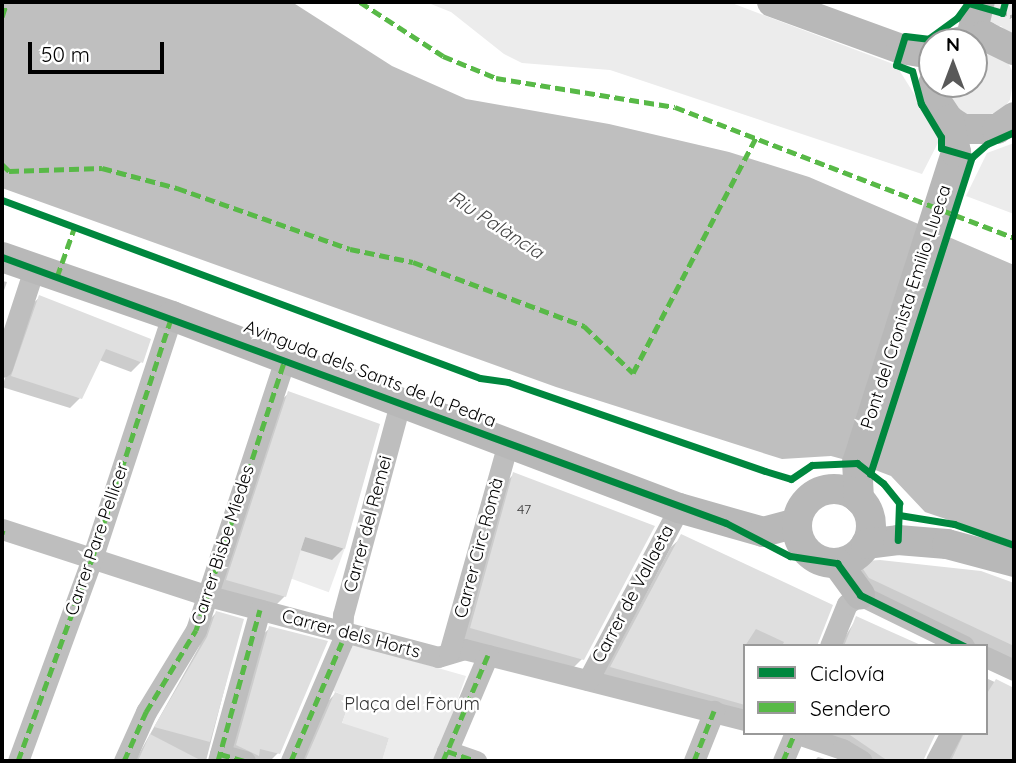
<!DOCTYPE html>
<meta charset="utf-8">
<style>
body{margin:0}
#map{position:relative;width:1016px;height:763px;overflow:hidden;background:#fff;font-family:Quicksand,sans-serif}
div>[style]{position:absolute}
.green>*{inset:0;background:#ececec;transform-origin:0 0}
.water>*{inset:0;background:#bfbfbf}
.shadow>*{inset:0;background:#0003}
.building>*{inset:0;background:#dfdfdf}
.path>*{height:3.5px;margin-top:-1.75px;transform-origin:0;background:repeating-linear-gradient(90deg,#b9b9b9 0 2px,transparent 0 5.5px)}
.street>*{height:21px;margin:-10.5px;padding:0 10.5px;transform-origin:10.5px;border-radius:10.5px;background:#bebebe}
.secondary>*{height:30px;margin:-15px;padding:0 15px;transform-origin:15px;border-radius:15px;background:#b8b8b8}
.secondary>.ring{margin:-15px;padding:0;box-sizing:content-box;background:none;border:30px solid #b8b8b8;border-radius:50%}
.quiet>*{height:5px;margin-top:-2.5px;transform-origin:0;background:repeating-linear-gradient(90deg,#58b947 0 10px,transparent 0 15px)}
.cycleway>*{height:7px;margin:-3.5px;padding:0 3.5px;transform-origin:3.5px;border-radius:3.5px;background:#00873e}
span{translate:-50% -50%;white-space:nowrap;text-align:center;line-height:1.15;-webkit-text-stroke:5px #fff;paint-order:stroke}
.number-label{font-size:14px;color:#383838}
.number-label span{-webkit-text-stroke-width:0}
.street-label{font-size:18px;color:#000}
.park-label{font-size:18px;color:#333}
.water-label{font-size:19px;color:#444;font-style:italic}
.frame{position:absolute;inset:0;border:4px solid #000;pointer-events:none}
.legend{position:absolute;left:743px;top:644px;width:245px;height:91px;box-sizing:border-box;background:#fff;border:2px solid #999;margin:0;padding:9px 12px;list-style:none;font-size:21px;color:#000}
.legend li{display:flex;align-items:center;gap:14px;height:35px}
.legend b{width:35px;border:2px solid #999}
.north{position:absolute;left:918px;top:28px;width:70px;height:70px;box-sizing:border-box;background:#fff;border:2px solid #999;border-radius:50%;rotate:0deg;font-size:19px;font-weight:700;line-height:28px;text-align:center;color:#000}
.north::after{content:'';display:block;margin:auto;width:24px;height:32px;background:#595959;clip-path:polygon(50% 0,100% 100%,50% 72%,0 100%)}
.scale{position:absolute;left:28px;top:42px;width:136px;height:32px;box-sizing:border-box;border:4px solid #000;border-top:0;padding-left:9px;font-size:21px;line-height:24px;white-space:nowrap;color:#000;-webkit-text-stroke:5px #fff;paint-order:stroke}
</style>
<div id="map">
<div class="green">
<i style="clip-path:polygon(426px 2px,729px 2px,896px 65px,941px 137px,922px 174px,610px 70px,522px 63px,504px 54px,451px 12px)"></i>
<i style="clip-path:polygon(987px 2px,1014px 2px,1014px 39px,1001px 26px,984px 26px)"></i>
<i style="clip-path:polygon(974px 46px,1005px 56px,1014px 75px,1010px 100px,1002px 110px,980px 118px,957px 111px,942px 84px,974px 84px)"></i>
<i style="clip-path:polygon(1014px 143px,1014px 214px,966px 196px,987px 153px)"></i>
<i style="left:306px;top:535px;width:41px;height:46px;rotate:20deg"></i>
<i style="clip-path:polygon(350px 643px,466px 676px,436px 761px,382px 761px,389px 738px,358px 729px,340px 729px,351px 698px,328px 689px)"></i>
</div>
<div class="water">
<i style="clip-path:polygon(2px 2px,292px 2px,392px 66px,466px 99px,609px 124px,729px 152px,809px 177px,1014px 265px,1014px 542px,925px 512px,891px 476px,857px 463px,831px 456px,782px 459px,556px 387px,2px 188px)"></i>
</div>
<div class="shadow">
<i style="clip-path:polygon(2px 281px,7px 282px,2px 296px)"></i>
<i style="clip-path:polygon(40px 297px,141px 362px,131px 372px,99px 360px,80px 398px,70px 408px,2px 387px,29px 307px)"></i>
<i style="clip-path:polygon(289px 393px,344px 548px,332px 560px,300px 550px,285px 596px,273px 608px,216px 592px,277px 404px)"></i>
<i style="clip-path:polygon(514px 474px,583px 658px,571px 670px,459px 640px,502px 486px)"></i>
<i style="clip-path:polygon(682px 537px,817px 646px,745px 646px,745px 718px,601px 678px,671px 547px)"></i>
<i style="clip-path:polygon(867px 563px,999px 578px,1014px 585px,1014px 665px,986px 652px,986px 646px,972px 646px,850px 584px)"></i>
<i style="clip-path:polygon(216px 613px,242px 620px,206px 761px,135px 761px,199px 647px,207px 622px)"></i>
<i style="clip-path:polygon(857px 618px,916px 646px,839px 646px)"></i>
<i style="clip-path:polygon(270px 628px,278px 753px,270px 761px,227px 755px,260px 637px)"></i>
<i style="clip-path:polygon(986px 678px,1014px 691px,1014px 761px,947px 761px,947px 733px,986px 733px)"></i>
<i style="clip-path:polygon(335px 694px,340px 724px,387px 740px,380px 761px,301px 761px,326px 703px)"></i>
<i style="clip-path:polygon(802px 733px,935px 733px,923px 755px,924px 761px,864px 761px)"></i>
<i style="clip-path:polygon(818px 757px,832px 761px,814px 761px)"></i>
</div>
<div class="building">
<i style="clip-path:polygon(39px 295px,151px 339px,143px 363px,106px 349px,82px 399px,11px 376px)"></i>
<i style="clip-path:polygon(288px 391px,380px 424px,345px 549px,305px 537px,286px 597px,226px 580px)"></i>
<i style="clip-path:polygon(513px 472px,655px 526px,584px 660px,470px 628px)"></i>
<i style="clip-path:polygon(681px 534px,833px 605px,817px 646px,782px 646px,784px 642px,756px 629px,745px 646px,745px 705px,610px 667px)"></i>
<i style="clip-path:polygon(880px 560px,981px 571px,1014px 583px,1014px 646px,869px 578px,863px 569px,866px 561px)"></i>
<i style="clip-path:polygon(216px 611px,244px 619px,210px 742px,154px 727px,207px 637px)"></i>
<i style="clip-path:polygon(856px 616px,887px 630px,923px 646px,844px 646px)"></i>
<i style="clip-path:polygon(269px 626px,328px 641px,280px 754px,260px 749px,259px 756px,236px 745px)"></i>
<i style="clip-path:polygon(996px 679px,1014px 688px,1014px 761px,951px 761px,964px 733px,986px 733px,986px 695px)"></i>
<i style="clip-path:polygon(335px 692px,351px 698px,342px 723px,389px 738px,382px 761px,305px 761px)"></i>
<i style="clip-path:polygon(847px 733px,936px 733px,923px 761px,888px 761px)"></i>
<i style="clip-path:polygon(150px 734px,202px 761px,138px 761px)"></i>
</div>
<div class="path">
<i style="left:1000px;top:12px;width:15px;rotate:23deg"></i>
</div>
<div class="street">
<i style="left:2px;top:367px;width:103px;rotate:-71.9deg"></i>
<i style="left:2px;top:529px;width:213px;rotate:18deg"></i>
<i style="left:205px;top:595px;width:241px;rotate:14.9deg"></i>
<i style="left:438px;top:657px;width:27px;rotate:-17deg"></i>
<i style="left:464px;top:649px;width:290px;rotate:14.2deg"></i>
<i style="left:830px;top:646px;width:45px;rotate:-68deg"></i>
<i style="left:847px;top:604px;width:16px;rotate:-35deg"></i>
<i style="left:860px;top:595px;width:116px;rotate:26.1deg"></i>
<i style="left:449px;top:653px;width:218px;rotate:-74.3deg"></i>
<i style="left:986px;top:657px;width:31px;rotate:25deg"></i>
<i style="left:588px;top:680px;width:195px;rotate:-62.1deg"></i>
<i style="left:795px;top:733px;width:50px;rotate:18.8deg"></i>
<i style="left:842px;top:749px;width:23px;rotate:31deg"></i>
<i style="left:447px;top:751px;width:31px;rotate:19deg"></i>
<i style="left:220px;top:754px;width:26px;rotate:16deg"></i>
<i style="left:18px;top:761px;width:218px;rotate:-69.9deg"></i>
<i style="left:93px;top:556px;width:253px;rotate:-71.8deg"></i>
<i style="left:124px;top:761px;width:54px;rotate:-65.8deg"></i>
<i style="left:146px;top:712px;width:96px;rotate:-58.6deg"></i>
<i style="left:196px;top:630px;width:285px;rotate:-71.8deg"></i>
<i style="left:218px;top:761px;width:157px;rotate:-74.5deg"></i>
<i style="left:291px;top:761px;width:129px;rotate:-66.8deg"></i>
<i style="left:342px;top:642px;width:27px;rotate:-88deg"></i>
<i style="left:343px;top:615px;width:219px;rotate:-74.9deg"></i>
<i style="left:443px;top:761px;width:115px;rotate:-67deg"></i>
<i style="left:694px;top:761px;width:54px;rotate:-68.2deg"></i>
<i style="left:783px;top:761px;width:30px;rotate:-67deg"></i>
<i style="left:936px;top:761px;width:32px;rotate:-62deg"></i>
</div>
<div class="secondary">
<i style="left:772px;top:2px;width:137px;rotate:20deg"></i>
<i style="left:901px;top:49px;width:31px;rotate:9deg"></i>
<i style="left:971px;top:37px;width:36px;rotate:-76deg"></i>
<i style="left:958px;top:42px;width:28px;rotate:-13deg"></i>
<i style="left:985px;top:36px;width:32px;rotate:26deg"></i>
<i style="left:933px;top:84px;width:17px;rotate:80deg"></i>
<i style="left:936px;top:101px;width:23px;rotate:56deg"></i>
<i style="left:949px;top:120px;width:17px;rotate:33deg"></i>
<i style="left:963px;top:129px;width:34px"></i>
<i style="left:997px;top:129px;width:21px;rotate:-35deg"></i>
<i style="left:2px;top:257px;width:180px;rotate:19.1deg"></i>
<i style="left:172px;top:316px;width:542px;rotate:20.74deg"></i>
<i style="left:679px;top:508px;width:87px;rotate:15.9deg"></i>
<i style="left:763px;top:532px;width:35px;rotate:-15deg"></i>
<i class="ring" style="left:797px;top:489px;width:44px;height:44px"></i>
<i style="left:859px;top:499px;width:36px;rotate:-93deg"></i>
<i style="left:857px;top:463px;width:326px;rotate:-72.3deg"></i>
<i style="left:956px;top:152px;width:33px;rotate:-102deg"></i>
<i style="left:866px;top:544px;width:32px;rotate:-7deg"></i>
<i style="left:898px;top:540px;width:49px;rotate:4.7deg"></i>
<i style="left:947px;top:544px;width:69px;rotate:15deg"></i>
<i style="left:837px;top:563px;width:39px;rotate:54deg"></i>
</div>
<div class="quiet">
<i style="left:360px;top:2px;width:99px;rotate:33deg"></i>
<i style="left:443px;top:56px;width:57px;rotate:22.5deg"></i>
<i style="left:496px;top:78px;width:181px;rotate:9.2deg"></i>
<i style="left:675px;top:107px;width:363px;rotate:21.1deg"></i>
<i style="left:2px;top:17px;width:16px;rotate:-72deg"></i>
<i style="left:2px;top:164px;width:10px;rotate:45deg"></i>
<i style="left:9px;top:171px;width:93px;rotate:-1.8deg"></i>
<i style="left:102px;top:168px;width:78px;rotate:14.9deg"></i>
<i style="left:177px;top:188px;width:183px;rotate:19.4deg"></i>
<i style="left:350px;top:249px;width:64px;rotate:11.7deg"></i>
<i style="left:413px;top:262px;width:183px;rotate:20.5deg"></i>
<i style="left:584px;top:326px;width:68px;rotate:43.8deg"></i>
<i style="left:633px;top:373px;width:265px;rotate:-62.4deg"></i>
<i style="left:57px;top:277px;width:51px;rotate:-70.5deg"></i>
<i style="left:2px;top:534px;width:4px;rotate:-76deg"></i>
<i style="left:447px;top:751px;width:31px;rotate:19deg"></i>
<i style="left:220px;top:754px;width:26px;rotate:16deg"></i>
<i style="left:18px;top:761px;width:218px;rotate:-69.9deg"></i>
<i style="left:93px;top:556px;width:253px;rotate:-71.8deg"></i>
<i style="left:124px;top:761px;width:54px;rotate:-65.8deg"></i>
<i style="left:146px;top:712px;width:96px;rotate:-58.6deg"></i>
<i style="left:196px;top:630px;width:285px;rotate:-71.8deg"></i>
<i style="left:218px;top:761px;width:157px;rotate:-74.5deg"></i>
<i style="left:291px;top:761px;width:129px;rotate:-66.8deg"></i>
<i style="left:443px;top:761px;width:115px;rotate:-67deg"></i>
<i style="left:694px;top:761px;width:54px;rotate:-68.2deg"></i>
<i style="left:783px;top:761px;width:30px;rotate:-67deg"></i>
</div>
<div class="cycleway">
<i style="left:972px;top:157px;width:32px;rotate:-164deg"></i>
<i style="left:941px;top:148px;width:11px;rotate:-90deg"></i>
<i style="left:941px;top:137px;width:39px;rotate:-121deg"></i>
<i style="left:921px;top:104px;width:34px;rotate:-105deg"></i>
<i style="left:912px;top:71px;width:17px;rotate:-159deg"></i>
<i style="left:896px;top:65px;width:30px;rotate:-73deg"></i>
<i style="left:905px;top:36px;width:23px;rotate:7deg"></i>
<i style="left:928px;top:39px;width:36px;rotate:-36deg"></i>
<i style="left:957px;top:18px;width:19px;rotate:-54deg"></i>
<i style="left:968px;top:3px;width:35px;rotate:16deg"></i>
<i style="left:1002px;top:13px;width:11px;rotate:-75deg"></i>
<i style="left:2px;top:200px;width:510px;rotate:20.42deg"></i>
<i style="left:480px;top:378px;width:28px;rotate:8deg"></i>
<i style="left:508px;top:382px;width:272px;rotate:19.1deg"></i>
<i style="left:765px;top:471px;width:27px;rotate:17deg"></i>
<i style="left:791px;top:479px;width:25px;rotate:-34deg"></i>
<i style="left:812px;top:465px;width:45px;rotate:-2.5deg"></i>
<i style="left:857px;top:463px;width:33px;rotate:38deg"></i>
<i style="left:883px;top:483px;width:26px;rotate:51deg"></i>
<i style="left:899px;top:503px;width:37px;rotate:92deg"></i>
<i style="left:2px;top:257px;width:771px;rotate:20.17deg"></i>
<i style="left:726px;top:523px;width:72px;rotate:27.3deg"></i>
<i style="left:790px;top:556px;width:48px;rotate:8.5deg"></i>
<i style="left:837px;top:563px;width:39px;rotate:54deg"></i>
<i style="left:860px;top:595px;width:116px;rotate:26.1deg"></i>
<i style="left:870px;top:474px;width:333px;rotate:-72.2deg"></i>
<i style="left:972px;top:157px;width:20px;rotate:-41deg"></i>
<i style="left:987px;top:144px;width:30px;rotate:-24deg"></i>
<i style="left:899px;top:515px;width:56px;rotate:9.3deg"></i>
<i style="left:954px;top:524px;width:64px;rotate:19.3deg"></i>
</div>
<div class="number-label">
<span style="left:524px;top:509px">47</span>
</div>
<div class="street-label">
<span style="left:906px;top:307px;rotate:-72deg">Pont del Cronista Emilio Llueca</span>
<span style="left:370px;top:374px;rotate:21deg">Avinguda dels Sants de la Pedra</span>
<span style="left:368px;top:524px;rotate:-75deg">Carrer del Remei</span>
<span style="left:97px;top:539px;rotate:-71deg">Carrer Pare Pellicer</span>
<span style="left:223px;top:545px;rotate:-72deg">Carrer Bisbe Miedes</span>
<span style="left:479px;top:548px;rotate:-75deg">Carrer Circ Romà</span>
<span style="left:633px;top:594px;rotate:-62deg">Carrer de Vallaeta</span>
<span style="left:351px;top:634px;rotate:15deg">Carrer dels Horts</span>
</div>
<div class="park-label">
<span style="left:412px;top:704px">Plaça del Fòrum</span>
</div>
<div class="water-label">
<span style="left:496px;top:225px;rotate:33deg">Riu Palància</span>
</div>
<div class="frame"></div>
<ul class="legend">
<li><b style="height:9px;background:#00873e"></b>Ciclovía</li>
<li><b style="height:9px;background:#58b947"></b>Sendero</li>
</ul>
<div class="north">N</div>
<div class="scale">50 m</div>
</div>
